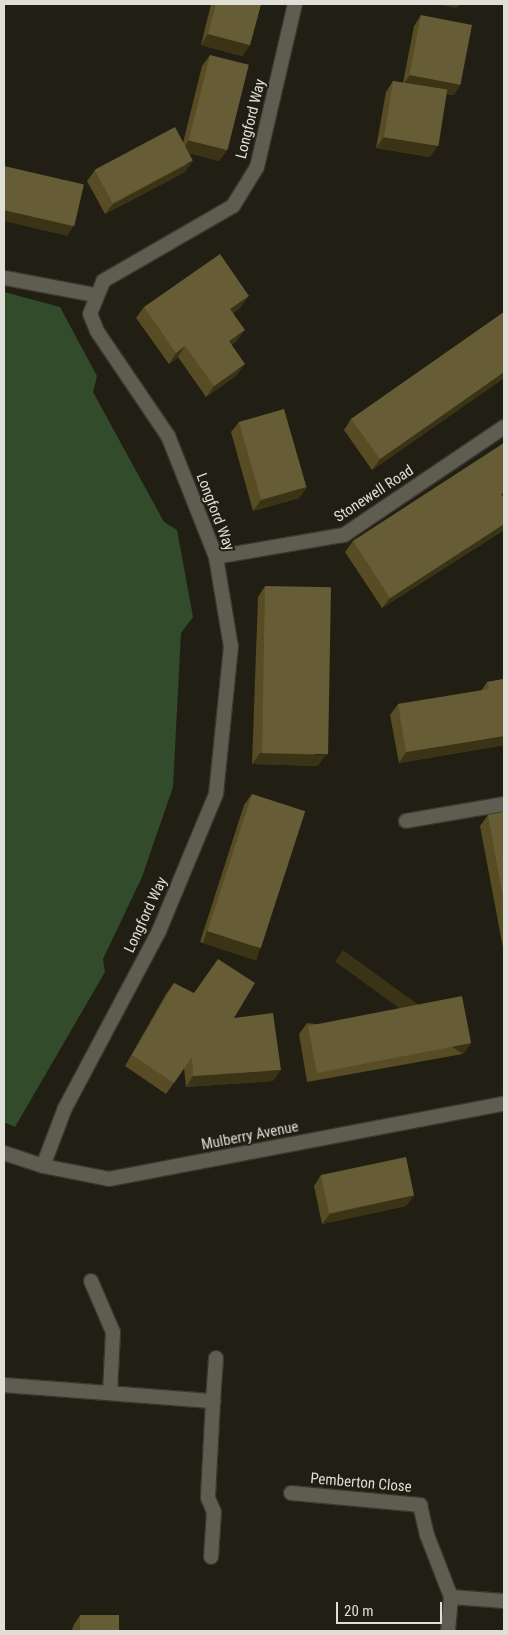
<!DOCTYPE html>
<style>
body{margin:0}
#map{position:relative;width:508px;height:1635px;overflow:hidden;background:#211e14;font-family:"Roboto Condensed",sans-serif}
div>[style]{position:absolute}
.green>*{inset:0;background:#324b2b}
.roads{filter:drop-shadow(1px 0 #3a3731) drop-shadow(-1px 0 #3a3731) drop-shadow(0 1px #3a3731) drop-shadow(0 -1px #3a3731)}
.service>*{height:14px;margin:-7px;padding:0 7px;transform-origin:7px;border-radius:7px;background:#5f5c50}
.minor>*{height:14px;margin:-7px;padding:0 7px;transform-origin:7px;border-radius:7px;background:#5f5c50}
.wall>*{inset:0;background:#574c23}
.shaded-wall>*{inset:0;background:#3b3315;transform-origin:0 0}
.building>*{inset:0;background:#665c36;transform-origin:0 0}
span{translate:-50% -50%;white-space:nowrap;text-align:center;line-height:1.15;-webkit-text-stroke:4px #211e14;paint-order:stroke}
.street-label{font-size:15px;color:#dfded7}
.frame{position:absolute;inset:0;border:5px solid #dfded7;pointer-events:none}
.scale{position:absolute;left:336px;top:1602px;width:106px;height:22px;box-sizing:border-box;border:2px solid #dfded7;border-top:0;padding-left:6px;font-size:15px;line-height:18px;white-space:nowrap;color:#dfded7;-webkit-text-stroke:4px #211e14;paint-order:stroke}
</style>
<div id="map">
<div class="green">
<i style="clip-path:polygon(4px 292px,60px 307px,97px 376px,93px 392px,164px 522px,177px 530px,193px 617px,181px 633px,173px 787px,142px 877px,103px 959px,105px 972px,15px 1127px,4px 1122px)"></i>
</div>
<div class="roads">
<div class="service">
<i style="left:5px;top:278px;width:92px;rotate:10.7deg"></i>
<i style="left:91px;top:1281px;width:56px;rotate:66.7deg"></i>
<i style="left:113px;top:1332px;width:61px;rotate:92.8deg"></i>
<i style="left:4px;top:1385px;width:210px;rotate:4.4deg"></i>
<i style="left:213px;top:1401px;width:97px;rotate:93deg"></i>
<i style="left:208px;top:1498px;width:15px;rotate:67deg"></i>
<i style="left:214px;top:1512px;width:45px;rotate:93.8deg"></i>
<i style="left:213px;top:1401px;width:43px;rotate:-86deg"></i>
</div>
<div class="minor">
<i style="left:216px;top:557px;width:130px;rotate:-9.8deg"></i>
<i style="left:344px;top:535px;width:193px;rotate:-34deg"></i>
<i style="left:406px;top:821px;width:99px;rotate:-9.8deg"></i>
<i style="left:4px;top:1153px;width:41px;rotate:18.4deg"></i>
<i style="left:43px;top:1166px;width:67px;rotate:11.1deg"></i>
<i style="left:109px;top:1179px;width:402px;rotate:-10.8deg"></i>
<i style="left:43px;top:1166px;width:62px;rotate:-69.2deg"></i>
<i style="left:65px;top:1108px;width:200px;rotate:-62deg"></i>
<i style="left:159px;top:931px;width:148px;rotate:-67.4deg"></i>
<i style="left:216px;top:794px;width:148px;rotate:-84.2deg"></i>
<i style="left:231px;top:647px;width:91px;rotate:-99.5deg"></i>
<i style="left:216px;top:557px;width:130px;rotate:-111.6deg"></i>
<i style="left:168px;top:436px;width:127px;rotate:-124.1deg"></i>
<i style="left:97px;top:331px;width:18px;rotate:-112deg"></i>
<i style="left:90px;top:314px;width:35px;rotate:-68deg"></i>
<i style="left:103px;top:281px;width:150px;rotate:-30deg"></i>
<i style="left:233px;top:206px;width:46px;rotate:-58.4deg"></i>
<i style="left:257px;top:167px;width:167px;rotate:-76.9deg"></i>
<i style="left:291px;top:1493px;width:130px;rotate:5.3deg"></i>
<i style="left:420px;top:1505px;width:31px;rotate:77deg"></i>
<i style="left:427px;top:1535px;width:66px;rotate:68.8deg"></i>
<i style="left:448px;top:1631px;width:34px;rotate:-85deg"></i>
<i style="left:451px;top:1597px;width:53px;rotate:4.3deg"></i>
</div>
</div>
<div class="wall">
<i style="clip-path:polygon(211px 4px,261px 4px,250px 45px,242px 56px,201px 45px)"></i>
<i style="clip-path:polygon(421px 15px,454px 95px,446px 94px,430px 157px,376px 148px,386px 92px,393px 81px,403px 83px,414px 26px)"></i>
<i style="clip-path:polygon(210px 55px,227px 150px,219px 161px,189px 153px,185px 172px,105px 214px,87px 181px,95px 170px,183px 143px,202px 66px)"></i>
<i style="clip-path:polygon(144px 307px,241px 307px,233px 313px,237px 341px,231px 345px,237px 375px,206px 397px,178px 357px,169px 364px,136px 318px)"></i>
<i style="clip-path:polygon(504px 312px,504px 378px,372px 470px,344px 430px,351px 419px)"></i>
<i style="clip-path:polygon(239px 422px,307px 487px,299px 498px,253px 511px,231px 432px)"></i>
<i style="clip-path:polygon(504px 443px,504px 530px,382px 608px,345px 552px,353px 541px)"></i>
<i style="clip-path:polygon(265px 586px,318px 766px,252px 764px,258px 597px)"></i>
<i style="clip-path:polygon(504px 679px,504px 745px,399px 763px,390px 715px,398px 704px,481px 691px,487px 682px)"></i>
<i style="clip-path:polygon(252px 794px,253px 959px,200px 942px,244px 805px)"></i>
<i style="clip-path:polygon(504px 812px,504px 953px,480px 826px,488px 815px)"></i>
<i style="clip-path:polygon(174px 983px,234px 1018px,273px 1081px,186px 1087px,184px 1068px,166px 1094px,125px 1066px,166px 994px)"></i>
<i style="clip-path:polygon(307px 1023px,471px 1043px,463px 1054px,307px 1082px,299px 1034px)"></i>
<i style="clip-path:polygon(321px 1175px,414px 1195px,406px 1206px,322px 1224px,314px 1186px)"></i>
<i style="clip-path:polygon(80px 1615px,119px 1631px,72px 1631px,73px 1626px)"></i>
</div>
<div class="shaded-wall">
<i style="clip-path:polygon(435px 4px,460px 4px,457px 8px)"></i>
<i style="clip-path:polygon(208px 34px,250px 45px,242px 56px,201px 45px)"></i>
<i style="clip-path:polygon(410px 75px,461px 84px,454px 95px,402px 86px)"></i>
<i style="clip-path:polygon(384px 137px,438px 146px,430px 157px,376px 148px)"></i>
<i style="clip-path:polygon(189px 140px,227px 150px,219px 161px,181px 151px)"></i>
<i style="clip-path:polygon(193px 161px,185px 172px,105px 214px,113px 204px)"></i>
<i style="clip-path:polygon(4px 209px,74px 225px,67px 236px,4px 221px)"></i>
<i style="clip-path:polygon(249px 296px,241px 307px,223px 320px,230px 309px)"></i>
<i style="clip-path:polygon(245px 330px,237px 341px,221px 352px,229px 341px)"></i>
<i style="clip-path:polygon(185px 346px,178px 357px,169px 364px,176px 353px)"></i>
<i style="clip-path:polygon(245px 364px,237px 375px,206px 397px,214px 386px)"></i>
<i style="clip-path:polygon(504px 372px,504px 378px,372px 470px,380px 459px)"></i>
<i style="clip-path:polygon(307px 487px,299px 498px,253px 511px,261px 500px)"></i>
<i style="clip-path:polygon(504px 492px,504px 498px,493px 505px,501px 494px)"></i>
<i style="clip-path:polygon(504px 524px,504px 530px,382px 608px,390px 598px)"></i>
<i style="clip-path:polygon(504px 736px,504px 745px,399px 763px,406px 752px)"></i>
<i style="clip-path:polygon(260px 753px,326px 755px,318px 766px,252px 764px)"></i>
<i style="left:207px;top:931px;width:56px;height:13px;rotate:18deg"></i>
<i style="left:471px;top:1043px;width:14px;height:158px;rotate:126deg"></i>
<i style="clip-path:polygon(281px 1070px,273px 1081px,186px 1087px,193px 1076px)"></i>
<i style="clip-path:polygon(414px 1195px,406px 1206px,322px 1224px,330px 1214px)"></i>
</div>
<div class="building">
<i style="clip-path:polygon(216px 4px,261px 4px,250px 45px,208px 34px)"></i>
<i style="left:421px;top:15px;width:52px;height:61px;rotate:11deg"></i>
<i style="left:210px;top:55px;width:40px;height:88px;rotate:14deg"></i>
<i style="left:393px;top:81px;width:55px;height:57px;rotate:9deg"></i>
<i style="left:175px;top:127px;width:38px;height:91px;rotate:62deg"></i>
<i style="left:4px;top:166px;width:82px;height:43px;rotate:13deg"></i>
<i style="clip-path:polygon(220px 254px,249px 296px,230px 309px,245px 330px,229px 341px,245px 364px,214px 386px,185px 346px,176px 353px,144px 307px)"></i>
<i style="clip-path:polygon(504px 312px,504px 372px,380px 459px,351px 419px)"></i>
<i style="left:284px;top:409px;width:81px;height:47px;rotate:74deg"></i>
<i style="clip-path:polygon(504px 443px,504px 492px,501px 494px,504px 499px,504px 524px,390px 598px,353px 541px)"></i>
<i style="left:265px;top:586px;width:66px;height:167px;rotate:1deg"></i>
<i style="clip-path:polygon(504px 679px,504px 736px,406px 752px,398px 704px,489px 689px,487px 682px)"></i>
<i style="left:252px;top:794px;width:56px;height:144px;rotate:18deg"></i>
<i style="clip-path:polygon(504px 812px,504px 903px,488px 815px)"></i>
<i style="clip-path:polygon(218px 959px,255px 983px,234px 1018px,273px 1013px,281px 1070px,193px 1076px,192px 1057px,174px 1083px,132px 1055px,174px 983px,194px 993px)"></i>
<i style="left:462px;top:996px;width:48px;height:157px;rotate:79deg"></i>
<i style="left:406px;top:1157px;width:39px;height:87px;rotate:78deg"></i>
<i style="left:80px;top:1615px;width:39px;height:16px"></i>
</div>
<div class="street-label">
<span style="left:251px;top:119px;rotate:-76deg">Longford Way</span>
<span style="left:374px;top:494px;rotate:-33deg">Stonewell Road</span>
<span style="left:215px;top:512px;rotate:69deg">Longford Way</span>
<span style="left:146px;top:915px;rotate:-65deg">Longford Way</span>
<span style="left:250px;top:1136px;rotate:-11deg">Mulberry Avenue</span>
<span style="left:361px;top:1483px;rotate:5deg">Pemberton Close</span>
</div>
<div class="frame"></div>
<div class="scale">20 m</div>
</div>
